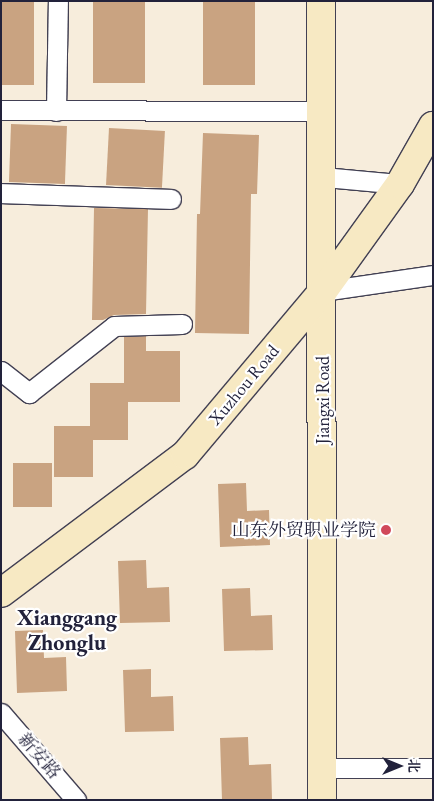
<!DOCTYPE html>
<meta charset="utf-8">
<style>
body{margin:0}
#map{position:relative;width:434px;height:801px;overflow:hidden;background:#f7eddc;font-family:"EB Garamond","Noto Serif SC",serif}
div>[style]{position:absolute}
.building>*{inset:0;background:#c9a381;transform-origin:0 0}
.roads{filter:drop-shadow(1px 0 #424053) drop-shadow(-1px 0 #424053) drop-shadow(0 1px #424053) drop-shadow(0 -1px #424053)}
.street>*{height:19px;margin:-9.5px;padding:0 9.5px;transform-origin:9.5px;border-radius:9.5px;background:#fff}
.secondary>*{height:28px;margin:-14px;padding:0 14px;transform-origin:14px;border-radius:14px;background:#f7e9c3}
.dots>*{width:14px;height:14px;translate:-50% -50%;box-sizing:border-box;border:2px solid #fff;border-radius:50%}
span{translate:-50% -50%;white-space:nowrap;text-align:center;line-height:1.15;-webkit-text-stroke:4.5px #fff;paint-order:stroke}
.street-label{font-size:18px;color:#22223b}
.poi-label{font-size:18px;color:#22223b}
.right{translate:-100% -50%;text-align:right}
.district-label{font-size:22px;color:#22223b;font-weight:700}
.frame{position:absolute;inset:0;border:2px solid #22223b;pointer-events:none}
.north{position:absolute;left:374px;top:741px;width:50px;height:50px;-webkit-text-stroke:4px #fff;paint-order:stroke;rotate:90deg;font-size:14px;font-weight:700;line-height:20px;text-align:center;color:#22223b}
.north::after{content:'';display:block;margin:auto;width:18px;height:22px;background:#22223b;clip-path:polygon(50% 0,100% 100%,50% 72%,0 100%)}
</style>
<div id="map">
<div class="building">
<i style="left:1px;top:1px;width:33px;height:84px"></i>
<i style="left:93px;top:1px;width:52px;height:82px"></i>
<i style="left:203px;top:1px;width:52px;height:84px"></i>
<i style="left:11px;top:124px;width:56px;height:58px;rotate:2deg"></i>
<i style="left:109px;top:128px;width:56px;height:57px;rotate:3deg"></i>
<i style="clip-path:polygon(203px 133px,259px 135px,257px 194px,251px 194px,249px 334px,195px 333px,197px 214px,200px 214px)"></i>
<i style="clip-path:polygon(94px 208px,148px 209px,146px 314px,114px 315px,103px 320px,92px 320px)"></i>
<i style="clip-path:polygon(146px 336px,146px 351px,180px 351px,180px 402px,128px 402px,128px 440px,93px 440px,93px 477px,54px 477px,54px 426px,90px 426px,90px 383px,124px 383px,124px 337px)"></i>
<i style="left:13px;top:463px;width:39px;height:44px"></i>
<i style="clip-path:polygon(246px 483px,247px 511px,269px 510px,270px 545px,220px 547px,218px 484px)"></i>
<i style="clip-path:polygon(146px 560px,147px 588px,169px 587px,170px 622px,120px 623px,118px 561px)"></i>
<i style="clip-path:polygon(250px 588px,251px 616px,272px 615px,273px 650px,224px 651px,222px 589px)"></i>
<i style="clip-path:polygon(43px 630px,44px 658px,66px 657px,67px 691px,17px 693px,15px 631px)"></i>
<i style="clip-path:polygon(151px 669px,151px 697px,173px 696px,174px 731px,125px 732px,123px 670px)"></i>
<i style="clip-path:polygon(248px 737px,249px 765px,271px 764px,272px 799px,222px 800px,220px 738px)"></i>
</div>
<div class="roads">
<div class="street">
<i style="left:1px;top:110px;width:322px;rotate:0.2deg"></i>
<i style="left:56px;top:111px;width:110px;rotate:-89deg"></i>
<i style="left:324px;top:177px;width:76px;rotate:5.3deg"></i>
<i style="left:1px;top:193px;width:170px;rotate:2deg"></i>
<i style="left:323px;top:291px;width:111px;rotate:-8.3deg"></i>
<i style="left:1px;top:371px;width:36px;rotate:38deg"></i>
<i style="left:29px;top:393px;width:108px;rotate:-38.2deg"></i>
<i style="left:114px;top:326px;width:68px;rotate:-1.7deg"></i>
<i style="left:1px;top:713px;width:115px;rotate:49.2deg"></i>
<i style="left:322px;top:768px;width:111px"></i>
</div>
<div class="secondary">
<i style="left:321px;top:1px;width:799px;rotate:89.93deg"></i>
<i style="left:1px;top:593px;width:230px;rotate:-36.9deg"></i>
<i style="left:185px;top:455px;width:214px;rotate:-49.9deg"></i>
<i style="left:323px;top:291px;width:132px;rotate:-54.3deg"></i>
<i style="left:400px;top:184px;width:67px;rotate:-60.4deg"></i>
</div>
</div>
<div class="dots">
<i style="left:386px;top:530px;background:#d1495b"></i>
</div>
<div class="street-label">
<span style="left:244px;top:385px;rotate:-50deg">Xuzhou Road</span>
<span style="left:323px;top:400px;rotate:-90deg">Jiangxi Road</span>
<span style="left:39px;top:756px;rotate:49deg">新安路</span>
</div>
<div class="poi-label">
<span class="right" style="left:376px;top:530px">山东外贸职业学院</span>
</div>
<div class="district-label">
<span style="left:67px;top:630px">Xianggang<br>Zhonglu</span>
</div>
<div class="frame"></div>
<div class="north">北</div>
</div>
